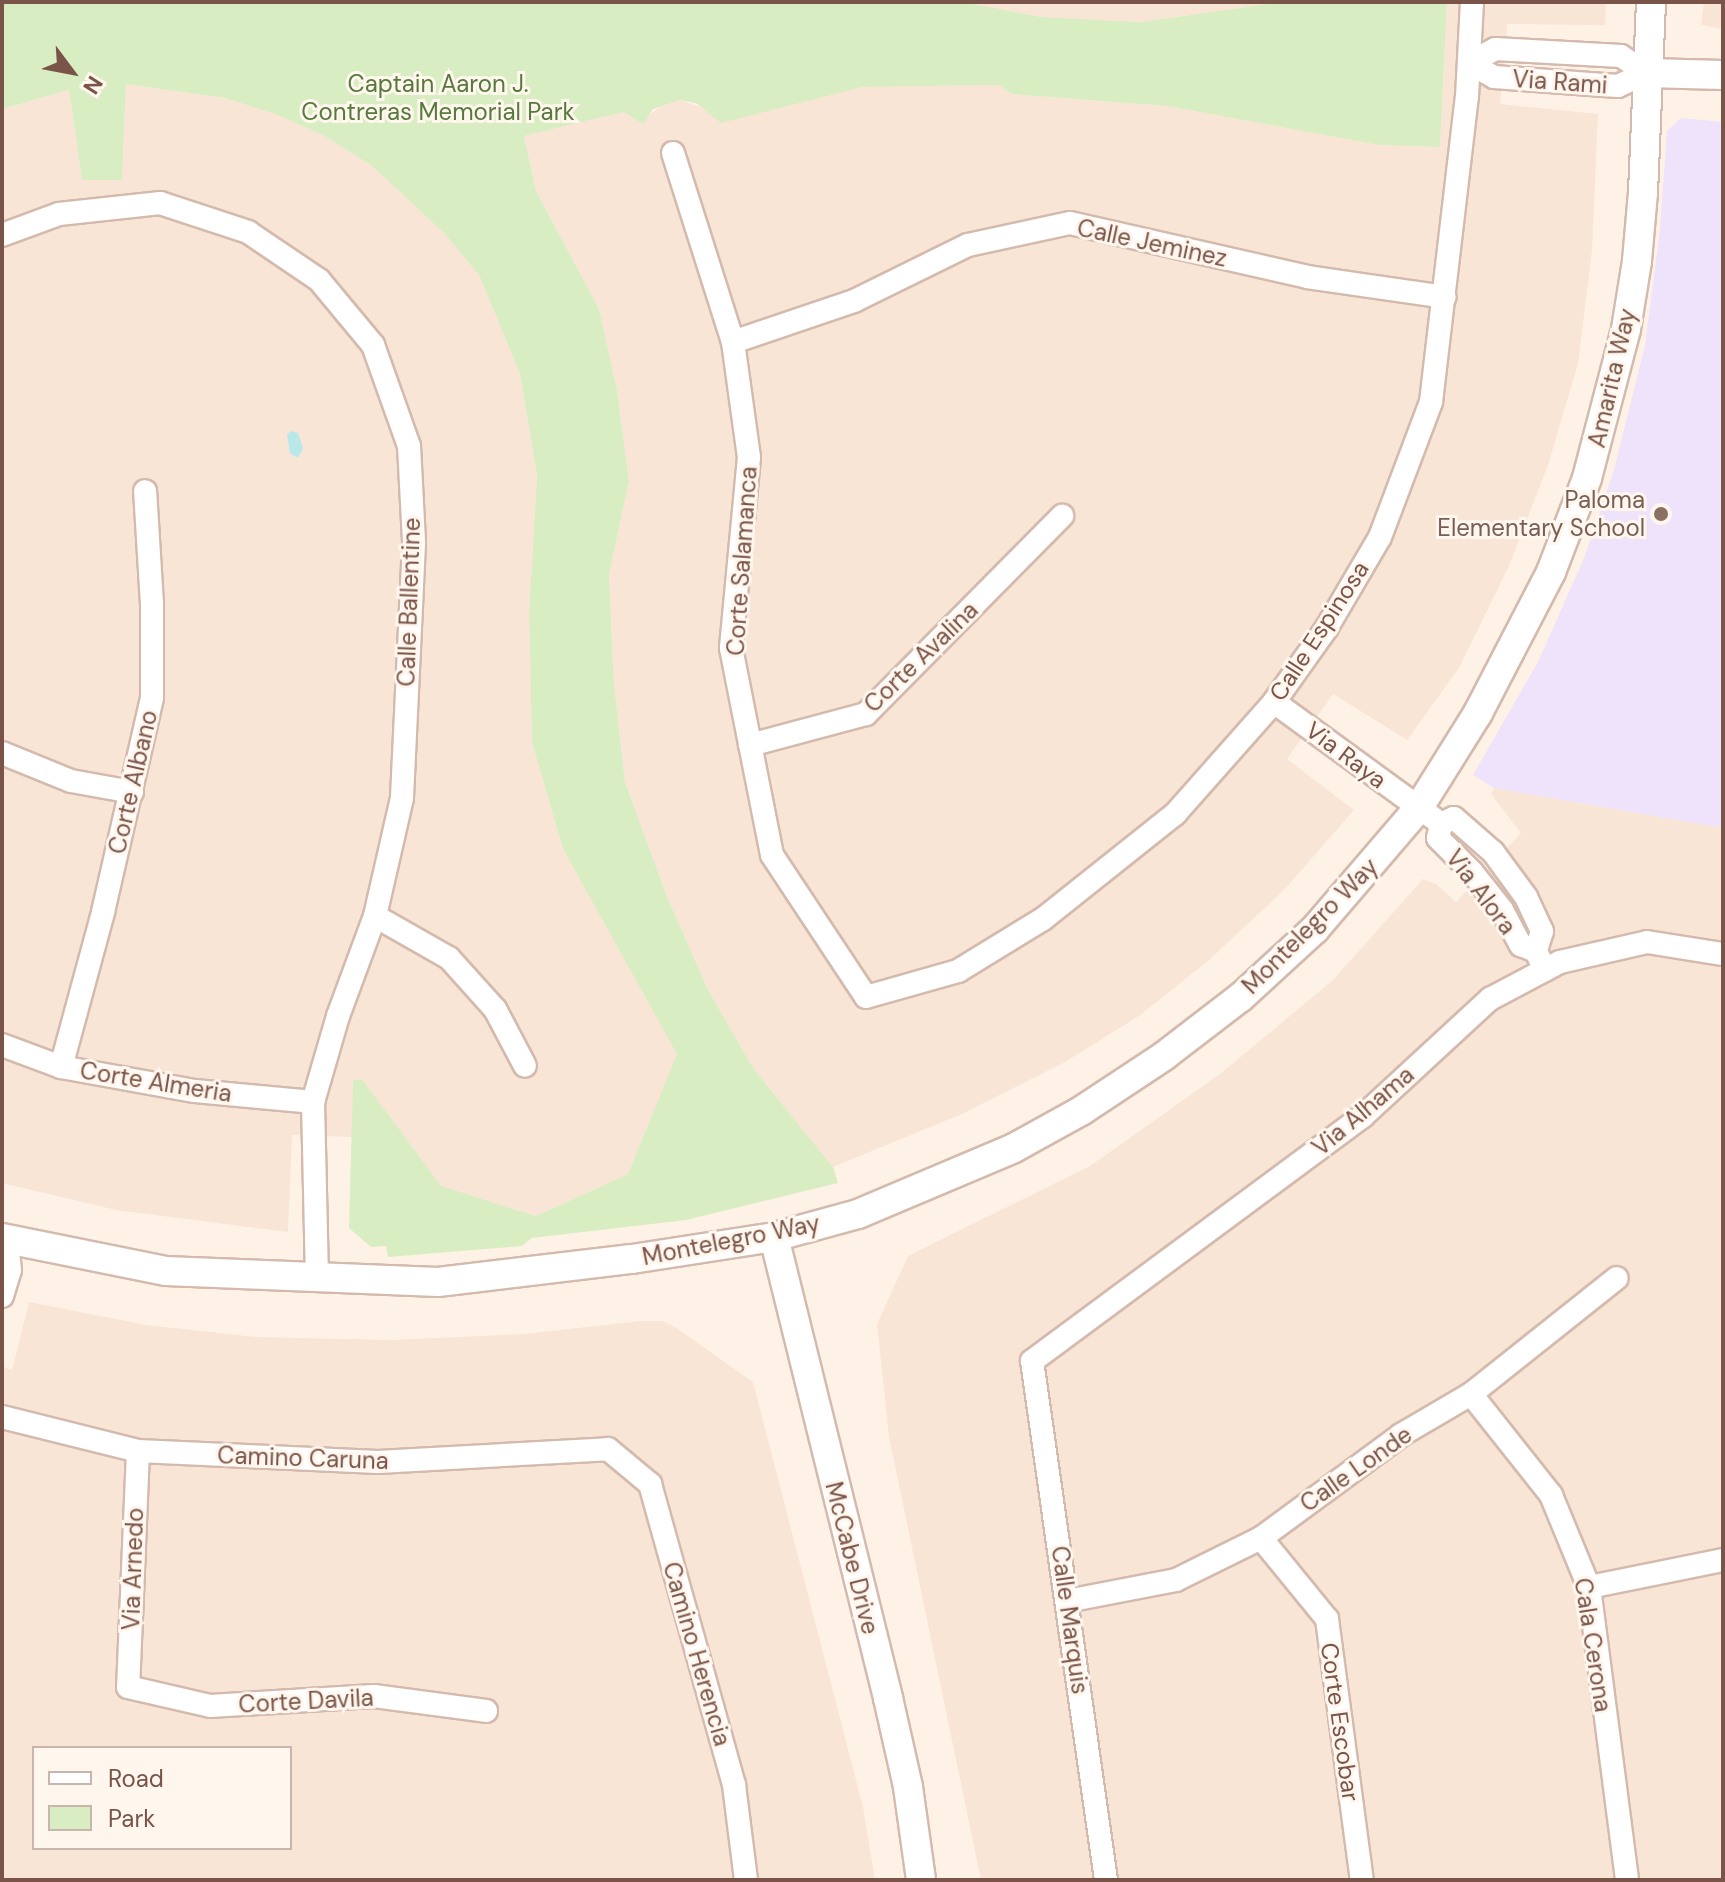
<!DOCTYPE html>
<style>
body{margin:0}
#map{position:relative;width:1725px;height:1882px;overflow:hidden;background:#fef2e6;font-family:"DM Sans",sans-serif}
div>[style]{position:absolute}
.residential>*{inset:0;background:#f8e5d6}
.education>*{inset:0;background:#efe2fb}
.green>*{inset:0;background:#d9edc2}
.water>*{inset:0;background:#b8e8ea}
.roads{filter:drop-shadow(2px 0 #d4baad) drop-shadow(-2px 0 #d4baad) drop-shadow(0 2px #d4baad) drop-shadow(0 -2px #d4baad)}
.minor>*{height:22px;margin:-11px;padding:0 11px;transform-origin:11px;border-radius:11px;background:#fff}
.tertiary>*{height:28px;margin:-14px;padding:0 14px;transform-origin:14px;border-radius:14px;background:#fff}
.dots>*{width:22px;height:22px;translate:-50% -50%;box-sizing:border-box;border:4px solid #fff6ee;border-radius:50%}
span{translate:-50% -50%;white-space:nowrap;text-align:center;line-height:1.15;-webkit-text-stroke:6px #fff6ee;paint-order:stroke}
.street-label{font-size:24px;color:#7a5448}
.park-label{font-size:24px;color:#567a3c}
.education-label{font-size:24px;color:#785e54}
.right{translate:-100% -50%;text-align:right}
.frame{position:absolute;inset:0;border:4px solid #7a5448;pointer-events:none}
.legend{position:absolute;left:32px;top:1746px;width:260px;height:104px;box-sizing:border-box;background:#fff6ee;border:2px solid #cab5ac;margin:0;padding:10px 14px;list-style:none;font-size:24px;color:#7a5448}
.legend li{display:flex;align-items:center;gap:16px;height:40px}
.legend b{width:40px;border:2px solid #cab5ac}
.north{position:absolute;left:32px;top:32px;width:80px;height:80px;-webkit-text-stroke:6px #fff6ee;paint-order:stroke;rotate:122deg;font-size:22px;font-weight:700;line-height:32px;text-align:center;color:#7a5448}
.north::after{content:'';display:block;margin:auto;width:28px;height:36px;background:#7a5448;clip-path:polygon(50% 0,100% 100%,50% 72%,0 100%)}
</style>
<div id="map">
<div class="residential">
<i style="clip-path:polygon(964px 2px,1281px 2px,1142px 22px,1041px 17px)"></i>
<i style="clip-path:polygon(1447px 2px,1606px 2px,1605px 25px,1507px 24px,1500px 104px,1598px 114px,1592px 251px,1578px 364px,1548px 465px,1509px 566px,1459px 668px,1407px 740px,1333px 694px,1287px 759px,1354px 810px,1284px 890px,1208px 961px,1139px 1016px,1065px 1062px,962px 1114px,833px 1167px,753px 1068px,707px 988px,666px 894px,625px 782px,614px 683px,609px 575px,629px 481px,617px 390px,599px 309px,536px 191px,524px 136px,624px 112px,645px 118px,665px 103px,680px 100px,709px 110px,862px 87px,999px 85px,1011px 94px,1167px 106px,1379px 145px,1440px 147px)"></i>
<i style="clip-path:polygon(1704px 2px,1723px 2px,1723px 29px,1701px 25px)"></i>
<i style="clip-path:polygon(126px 84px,225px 98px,275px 114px,323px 135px,372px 166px,445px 234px,479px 275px,520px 374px,537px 476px,529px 612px,532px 743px,563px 849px,678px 1054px,628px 1174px,536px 1216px,440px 1186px,362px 1079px,353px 1080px,352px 1137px,292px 1135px,288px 1232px,116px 1210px,2px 1183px,2px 109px,69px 90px,82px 180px,122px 179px)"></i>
<i style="clip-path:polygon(1494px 788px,1723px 828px,1723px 1880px,981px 1880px,889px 1437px,877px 1324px,908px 1256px,1090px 1166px,1220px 1074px,1333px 980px,1423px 879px,1436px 884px,1456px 902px,1521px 833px,1491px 794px)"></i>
<i style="clip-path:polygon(evenodd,29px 1302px,146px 1325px,257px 1337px,390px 1340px,524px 1334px,641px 1321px,663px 1321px,675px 1327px,753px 1382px,863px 1807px,875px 1880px,2px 1880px,2px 1366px,12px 1370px,29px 1302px,34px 1748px,290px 1748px,290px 1848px,34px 1848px,34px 1748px)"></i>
</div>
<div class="education">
<i style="clip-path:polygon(1681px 118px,1723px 122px,1723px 828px,1494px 788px,1473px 775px,1538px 662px,1584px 558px,1614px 470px,1645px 345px,1660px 229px,1667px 131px)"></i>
</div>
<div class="green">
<i style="clip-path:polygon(2px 2px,964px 2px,1041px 17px,1142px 22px,1281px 2px,1447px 2px,1440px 147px,1379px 145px,1167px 106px,1011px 94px,999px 85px,862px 87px,721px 123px,696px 103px,679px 100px,653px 109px,643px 124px,624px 112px,524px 136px,536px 191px,599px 309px,617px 390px,629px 481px,609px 575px,614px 683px,625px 782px,666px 894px,707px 988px,753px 1068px,833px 1167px,838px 1183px,686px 1220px,532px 1238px,522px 1246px,388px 1257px,386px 1246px,371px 1247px,349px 1228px,353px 1080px,362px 1079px,441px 1186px,536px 1216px,628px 1174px,677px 1054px,563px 849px,532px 743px,529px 612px,537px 476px,520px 374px,479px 275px,445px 234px,372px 166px,323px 135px,275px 114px,225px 98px,126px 84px,122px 180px,82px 180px,69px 90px,2px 109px)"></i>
</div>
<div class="water">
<i style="clip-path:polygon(291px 431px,298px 433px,303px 448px,298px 458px,290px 453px,287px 435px)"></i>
</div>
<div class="roads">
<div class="minor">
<i style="left:1469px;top:63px;width:30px;rotate:-28deg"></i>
<i style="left:1495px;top:49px;width:126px;rotate:3.2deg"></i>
<i style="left:1621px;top:56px;width:30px;rotate:34deg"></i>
<i style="left:1469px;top:63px;width:29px;rotate:29deg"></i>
<i style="left:1494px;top:77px;width:124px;rotate:4.2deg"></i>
<i style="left:1618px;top:86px;width:31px;rotate:-25deg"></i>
<i style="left:673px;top:153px;width:198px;rotate:72.4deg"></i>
<i style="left:733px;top:342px;width:116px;rotate:82.1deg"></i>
<i style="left:749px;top:457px;width:192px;rotate:95.4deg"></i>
<i style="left:731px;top:648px;width:211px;rotate:78.8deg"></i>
<i style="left:772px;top:855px;width:170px;rotate:56.5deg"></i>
<i style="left:866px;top:997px;width:96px;rotate:-15.8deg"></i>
<i style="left:958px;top:971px;width:100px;rotate:-31.5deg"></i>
<i style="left:1043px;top:919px;width:169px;rotate:-38.5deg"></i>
<i style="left:1175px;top:814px;width:149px;rotate:-48.5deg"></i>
<i style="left:1274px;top:702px;width:90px;rotate:-54.5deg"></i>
<i style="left:1326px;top:629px;width:107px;rotate:-59.6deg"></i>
<i style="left:1380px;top:537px;width:144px;rotate:-69.3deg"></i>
<i style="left:1431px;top:402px;width:307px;rotate:-83.3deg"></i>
<i style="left:1467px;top:97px;width:95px;rotate:-87deg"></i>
<i style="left:2px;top:235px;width:61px;rotate:-20.2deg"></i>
<i style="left:59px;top:214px;width:102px;rotate:-6.2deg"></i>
<i style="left:160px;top:203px;width:93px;rotate:18.2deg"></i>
<i style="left:248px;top:232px;width:86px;rotate:34.1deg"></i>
<i style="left:319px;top:280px;width:85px;rotate:50.3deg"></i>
<i style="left:373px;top:345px;width:107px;rotate:70.4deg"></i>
<i style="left:409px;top:446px;width:97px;rotate:87deg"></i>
<i style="left:414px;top:543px;width:255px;rotate:92.7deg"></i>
<i style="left:402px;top:798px;width:121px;rotate:102.9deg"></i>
<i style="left:375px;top:916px;width:107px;rotate:110.3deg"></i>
<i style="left:338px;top:1016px;width:90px;rotate:106.2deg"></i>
<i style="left:313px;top:1102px;width:174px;rotate:88.7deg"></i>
<i style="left:733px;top:342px;width:128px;rotate:-18.7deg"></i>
<i style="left:854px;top:301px;width:127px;rotate:-26.2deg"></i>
<i style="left:968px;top:245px;width:104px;rotate:-12.2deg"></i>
<i style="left:1070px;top:223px;width:243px;rotate:12.8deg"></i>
<i style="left:1307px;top:277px;width:139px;rotate:8.2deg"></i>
<i style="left:1274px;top:702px;width:207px;rotate:36.1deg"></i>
<i style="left:750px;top:745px;width:120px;rotate:-15deg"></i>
<i style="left:866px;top:714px;width:279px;rotate:-45.3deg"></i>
<i style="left:2px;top:753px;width:74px;rotate:22.1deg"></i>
<i style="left:71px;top:781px;width:62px;rotate:10.2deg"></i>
<i style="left:1441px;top:824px;width:14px;rotate:-25deg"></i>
<i style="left:1454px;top:818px;width:52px;rotate:41.1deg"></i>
<i style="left:1493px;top:852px;width:56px;rotate:53.7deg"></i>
<i style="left:1526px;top:897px;width:38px;rotate:65deg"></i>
<i style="left:1542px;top:931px;width:21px;rotate:107deg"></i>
<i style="left:1536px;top:951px;width:21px;rotate:65deg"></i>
<i style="left:1441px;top:824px;width:14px;rotate:102deg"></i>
<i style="left:1438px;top:838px;width:48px;rotate:45deg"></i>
<i style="left:1472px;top:872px;width:48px;rotate:51.7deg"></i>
<i style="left:1502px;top:910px;width:40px;rotate:62deg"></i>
<i style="left:1521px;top:945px;width:16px;rotate:22deg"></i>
<i style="left:375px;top:916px;width:85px;rotate:29.6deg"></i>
<i style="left:449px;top:958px;width:69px;rotate:48deg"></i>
<i style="left:495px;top:1009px;width:64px;rotate:62.2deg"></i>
<i style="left:2px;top:1045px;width:63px;rotate:20.4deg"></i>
<i style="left:61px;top:1067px;width:136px;rotate:10.2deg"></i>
<i style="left:195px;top:1091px;width:119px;rotate:5.3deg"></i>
<i style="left:61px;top:1067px;width:161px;rotate:-74.8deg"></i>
<i style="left:103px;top:912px;width:220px;rotate:-77.1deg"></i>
<i style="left:152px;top:698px;width:94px;rotate:-90deg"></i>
<i style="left:152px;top:604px;width:113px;rotate:-93.5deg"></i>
<i style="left:2px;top:1296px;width:27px;rotate:-73deg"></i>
<i style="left:10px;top:1270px;width:30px;rotate:-96deg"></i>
<i style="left:1471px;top:1394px;width:129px;rotate:51.6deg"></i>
<i style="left:1551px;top:1495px;width:100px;rotate:67.6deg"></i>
<i style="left:1589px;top:1587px;width:295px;rotate:82.6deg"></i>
<i style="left:2px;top:1417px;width:140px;rotate:14deg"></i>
<i style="left:138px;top:1451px;width:240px;rotate:2.6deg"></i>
<i style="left:378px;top:1462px;width:230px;rotate:-3.2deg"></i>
<i style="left:608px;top:1449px;width:55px;rotate:39.8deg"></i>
<i style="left:650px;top:1484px;width:313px;rotate:74.4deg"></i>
<i style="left:734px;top:1785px;width:96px;rotate:82.8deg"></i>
<i style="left:138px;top:1451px;width:236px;rotate:92.4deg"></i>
<i style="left:128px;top:1687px;width:84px;rotate:13deg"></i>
<i style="left:210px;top:1706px;width:164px;rotate:-3.5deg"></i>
<i style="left:374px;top:1696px;width:113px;rotate:7.6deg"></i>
<i style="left:1261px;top:1538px;width:104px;rotate:50.8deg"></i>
<i style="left:1327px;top:1619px;width:263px;rotate:82.4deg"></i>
<i style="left:1589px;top:1587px;width:137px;rotate:-11.4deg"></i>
<i style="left:1067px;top:1601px;width:111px;rotate:-10.9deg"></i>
<i style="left:1176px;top:1580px;width:95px;rotate:-26.3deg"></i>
<i style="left:1261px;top:1538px;width:174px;rotate:-36.3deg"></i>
<i style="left:1401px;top:1435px;width:81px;rotate:-30.4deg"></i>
<i style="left:1471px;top:1394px;width:186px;rotate:-38.5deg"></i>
<i style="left:1106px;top:1880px;width:524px;rotate:-98.11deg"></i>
<i style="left:1032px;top:1361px;width:412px;rotate:-36.5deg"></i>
<i style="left:1363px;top:1116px;width:173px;rotate:-42.7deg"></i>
<i style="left:1490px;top:999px;width:79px;rotate:-27.9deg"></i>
<i style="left:1560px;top:962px;width:89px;rotate:-12.9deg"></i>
<i style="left:1647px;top:942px;width:77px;rotate:9deg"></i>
</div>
<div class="tertiary">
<i style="left:1646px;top:73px;width:77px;rotate:1.5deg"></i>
<i style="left:774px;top:1237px;width:475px;rotate:76.1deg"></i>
<i style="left:888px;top:1698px;width:91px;rotate:77.3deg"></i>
<i style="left:908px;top:1787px;width:94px;rotate:82deg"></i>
<i style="left:2px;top:1238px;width:167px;rotate:11.4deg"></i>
<i style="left:166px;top:1271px;width:272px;rotate:2.3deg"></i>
<i style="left:438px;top:1282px;width:195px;rotate:-6.8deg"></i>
<i style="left:632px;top:1259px;width:144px;rotate:-8.8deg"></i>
<i style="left:774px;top:1237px;width:87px;rotate:-15.3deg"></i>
<i style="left:858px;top:1214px;width:169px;rotate:-22.9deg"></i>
<i style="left:1014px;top:1148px;width:77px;rotate:-28.9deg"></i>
<i style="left:1081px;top:1111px;width:100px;rotate:-33.5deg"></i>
<i style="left:1164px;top:1056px;width:97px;rotate:-37.5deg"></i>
<i style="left:1241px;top:997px;width:100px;rotate:-42.6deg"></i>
<i style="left:1315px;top:929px;width:158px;rotate:-49.4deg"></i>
<i style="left:1418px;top:809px;width:113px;rotate:-58deg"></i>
<i style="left:1478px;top:713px;width:159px;rotate:-62.6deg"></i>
<i style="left:1551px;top:572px;width:101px;rotate:-69deg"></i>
<i style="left:1587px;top:478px;width:154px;rotate:-75.3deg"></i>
<i style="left:1626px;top:329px;width:69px;rotate:-80.8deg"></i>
<i style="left:1637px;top:261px;width:68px;rotate:-85deg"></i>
<i style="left:1643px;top:193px;width:191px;rotate:-87.6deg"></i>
</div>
</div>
<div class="dots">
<i style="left:1661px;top:514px;background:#8d6e63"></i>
</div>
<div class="street-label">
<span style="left:1560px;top:82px;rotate:4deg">Via Rami</span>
<span style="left:1152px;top:243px;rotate:12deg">Calle Jeminez</span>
<span style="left:1612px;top:378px;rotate:-77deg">Amarita Way</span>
<span style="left:742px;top:561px;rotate:-86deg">Corte Salamanca</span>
<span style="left:409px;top:602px;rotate:-88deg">Calle Ballentine</span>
<span style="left:1319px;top:631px;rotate:-57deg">Calle Espinosa</span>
<span style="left:921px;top:657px;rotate:-44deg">Corte Avalina</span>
<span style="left:1346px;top:755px;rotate:37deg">Via Raya</span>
<span style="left:133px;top:782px;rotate:-77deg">Corte Albano</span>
<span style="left:1481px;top:892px;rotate:53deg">Via Alora</span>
<span style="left:1310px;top:926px;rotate:-45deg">Montelegro Way</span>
<span style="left:156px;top:1082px;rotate:9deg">Corte Almeria</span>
<span style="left:1363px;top:1111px;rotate:-40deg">Via Alhama</span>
<span style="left:731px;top:1240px;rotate:-11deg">Montelegro Way</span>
<span style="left:303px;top:1458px;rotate:2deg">Camino Caruna</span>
<span style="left:1356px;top:1469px;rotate:-35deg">Calle Londe</span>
<span style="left:852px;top:1558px;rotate:76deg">McCabe Drive</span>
<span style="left:133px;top:1569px;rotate:-88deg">Via Arnedo</span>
<span style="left:1070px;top:1620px;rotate:82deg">Calle Marquis</span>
<span style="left:1593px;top:1645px;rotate:81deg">Cala Cerona</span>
<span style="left:697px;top:1654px;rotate:74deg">Camino Herencia</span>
<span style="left:306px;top:1701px;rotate:-3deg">Corte Davila</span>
<span style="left:1340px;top:1722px;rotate:82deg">Corte Escobar</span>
</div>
<div class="park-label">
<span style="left:438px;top:98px">Captain Aaron J.<br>Contreras Memorial Park</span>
</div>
<div class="education-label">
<span class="right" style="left:1645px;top:514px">Paloma<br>Elementary School</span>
</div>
<div class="frame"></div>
<ul class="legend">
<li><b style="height:10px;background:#fff"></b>Road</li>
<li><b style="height:22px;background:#d9edc2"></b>Park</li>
</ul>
<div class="north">N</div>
</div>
